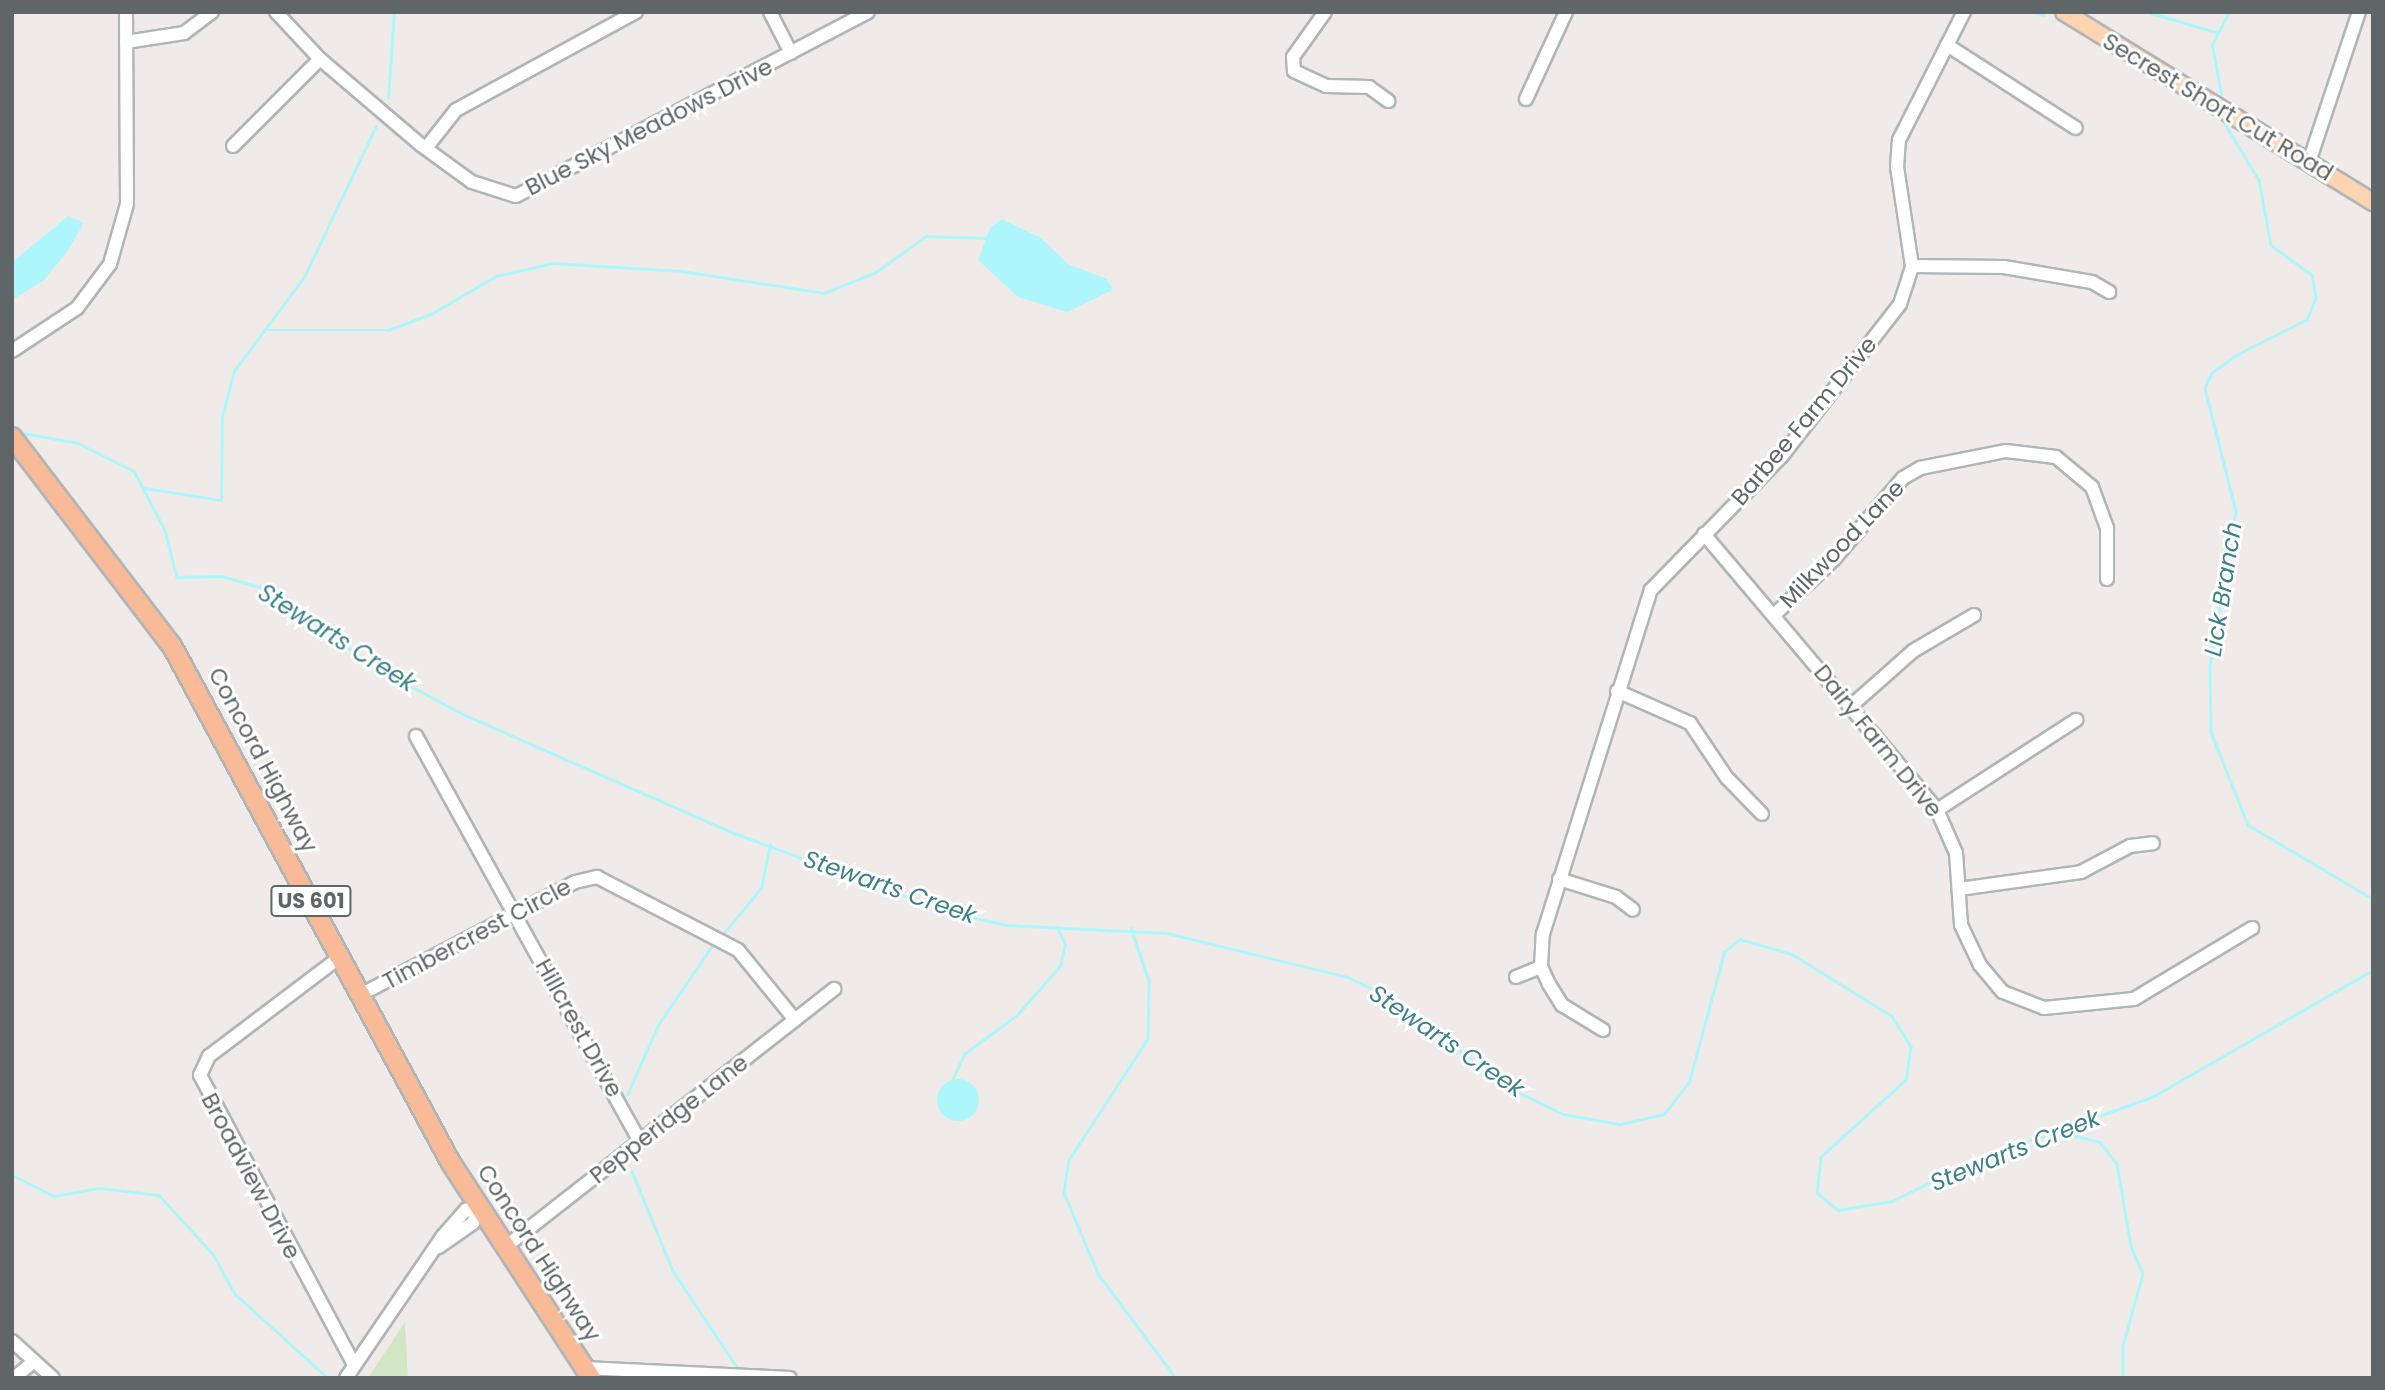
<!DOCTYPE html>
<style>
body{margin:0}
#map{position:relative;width:2385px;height:1390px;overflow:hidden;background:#f0ebe8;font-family:Poppins,sans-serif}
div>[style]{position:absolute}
.green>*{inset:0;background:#d2e6c6}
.water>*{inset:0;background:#adf7fc}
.round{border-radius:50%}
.stream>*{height:2.5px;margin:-1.25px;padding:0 1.25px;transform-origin:1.25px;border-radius:1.25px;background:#adf7fc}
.roads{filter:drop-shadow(2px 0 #b0b5b7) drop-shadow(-2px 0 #b0b5b7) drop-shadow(0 2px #b0b5b7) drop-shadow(0 -2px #b0b5b7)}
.minor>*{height:12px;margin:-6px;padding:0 6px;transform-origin:6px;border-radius:6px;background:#fff}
.major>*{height:16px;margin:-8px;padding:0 8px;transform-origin:8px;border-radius:8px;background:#fcd4b2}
.highway>*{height:18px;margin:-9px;padding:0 9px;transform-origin:9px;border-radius:9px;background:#f9bb97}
span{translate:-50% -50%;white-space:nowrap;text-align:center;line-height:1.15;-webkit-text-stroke:6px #fff;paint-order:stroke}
.shield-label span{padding:2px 5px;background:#fff;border:2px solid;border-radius:5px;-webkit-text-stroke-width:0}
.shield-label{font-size:21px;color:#5f6667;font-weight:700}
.street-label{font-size:23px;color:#5f6667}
.water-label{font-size:24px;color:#3c808c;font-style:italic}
.frame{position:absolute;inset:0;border:14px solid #5f6667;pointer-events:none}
</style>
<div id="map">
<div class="green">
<i style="clip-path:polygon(405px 1322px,408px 1378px,368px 1378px)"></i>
</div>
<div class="water">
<i style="clip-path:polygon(68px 216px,84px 223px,67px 252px,44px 280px,12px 300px,12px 262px)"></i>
<i style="clip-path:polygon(1002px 219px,1041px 238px,1068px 264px,1107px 279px,1113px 290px,1067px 312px,1018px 297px,978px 260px,990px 228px)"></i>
<i class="round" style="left:937px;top:1079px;width:42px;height:42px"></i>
</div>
<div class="stream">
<i style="left:2035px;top:12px;width:9px;rotate:21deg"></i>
<i style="left:2151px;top:13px;width:68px;rotate:16.3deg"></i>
<i style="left:388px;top:98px;width:86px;rotate:-86deg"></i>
<i style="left:2223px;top:105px;width:61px;rotate:-100.4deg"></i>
<i style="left:2212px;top:45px;width:37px;rotate:-63deg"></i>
<i style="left:2219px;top:114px;width:77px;rotate:58.8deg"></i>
<i style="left:2259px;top:180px;width:66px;rotate:79.5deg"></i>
<i style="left:2271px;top:245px;width:51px;rotate:36.2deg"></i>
<i style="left:2312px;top:275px;width:23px;rotate:80deg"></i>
<i style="left:2316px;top:298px;width:24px;rotate:112deg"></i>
<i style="left:2307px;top:320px;width:78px;rotate:153.4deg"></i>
<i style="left:2237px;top:355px;width:31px;rotate:144deg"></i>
<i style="left:2212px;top:373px;width:17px;rotate:115deg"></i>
<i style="left:2205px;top:388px;width:127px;rotate:75.9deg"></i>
<i style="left:2236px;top:511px;width:158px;rotate:99.5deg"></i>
<i style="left:2210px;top:667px;width:65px;rotate:89.1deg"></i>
<i style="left:2211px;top:732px;width:100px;rotate:68.3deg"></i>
<i style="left:2248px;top:825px;width:145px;rotate:30.6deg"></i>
<i style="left:264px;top:330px;width:124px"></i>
<i style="left:388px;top:330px;width:46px;rotate:-20.4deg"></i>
<i style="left:431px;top:314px;width:75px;rotate:-30.3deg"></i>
<i style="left:496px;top:276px;width:58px;rotate:-12.8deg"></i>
<i style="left:553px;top:263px;width:129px;rotate:3.5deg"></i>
<i style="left:682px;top:271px;width:144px;rotate:8.8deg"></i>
<i style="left:824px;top:293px;width:56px;rotate:-22deg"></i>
<i style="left:876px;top:272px;width:62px;rotate:-35.8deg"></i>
<i style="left:926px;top:236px;width:60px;rotate:1.9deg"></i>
<i style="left:17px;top:432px;width:62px;rotate:10.2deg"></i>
<i style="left:78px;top:443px;width:63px;rotate:26.6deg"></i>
<i style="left:134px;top:471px;width:67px;rotate:62.3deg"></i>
<i style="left:165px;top:530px;width:49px;rotate:75.7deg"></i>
<i style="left:177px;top:577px;width:45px;rotate:-1.3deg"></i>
<i style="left:222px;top:576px;width:50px;rotate:16.3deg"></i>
<i style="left:270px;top:590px;width:128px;rotate:36.4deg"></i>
<i style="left:373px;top:666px;width:104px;rotate:28deg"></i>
<i style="left:465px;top:715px;width:294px;rotate:23.7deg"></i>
<i style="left:734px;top:833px;width:229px;rotate:20.2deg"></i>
<i style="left:949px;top:912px;width:59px;rotate:12.6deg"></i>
<i style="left:1007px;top:925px;width:160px;rotate:2.9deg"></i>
<i style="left:1167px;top:933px;width:186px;rotate:13.7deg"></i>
<i style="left:1348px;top:977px;width:34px;rotate:26deg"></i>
<i style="left:1379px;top:992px;width:165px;rotate:36.1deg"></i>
<i style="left:1512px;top:1089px;width:57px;rotate:26.1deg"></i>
<i style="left:1563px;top:1114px;width:58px;rotate:10deg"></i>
<i style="left:1620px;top:1124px;width:45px;rotate:-12.8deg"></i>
<i style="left:1664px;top:1114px;width:41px;rotate:-52deg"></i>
<i style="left:1689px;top:1082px;width:135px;rotate:-74.9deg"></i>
<i style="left:1724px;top:952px;width:21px;rotate:-39deg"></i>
<i style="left:1740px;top:939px;width:54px;rotate:16.1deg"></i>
<i style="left:1792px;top:954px;width:118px;rotate:31.8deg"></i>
<i style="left:1892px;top:1016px;width:36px;rotate:58deg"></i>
<i style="left:1911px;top:1046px;width:34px;rotate:98deg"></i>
<i style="left:1906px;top:1080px;width:115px;rotate:137.8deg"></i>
<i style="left:1821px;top:1157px;width:36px;rotate:96deg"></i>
<i style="left:1817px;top:1193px;width:27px;rotate:39deg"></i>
<i style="left:1838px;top:1210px;width:55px;rotate:-9.5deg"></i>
<i style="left:1892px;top:1201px;width:90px;rotate:-26.3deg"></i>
<i style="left:1973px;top:1161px;width:190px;rotate:-19.7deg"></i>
<i style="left:2152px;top:1097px;width:255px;rotate:-29.9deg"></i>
<i style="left:145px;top:488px;width:77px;rotate:9deg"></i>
<i style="left:221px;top:500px;width:83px;rotate:-89.3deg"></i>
<i style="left:222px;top:417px;width:48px;rotate:-75.4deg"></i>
<i style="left:234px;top:371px;width:117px;rotate:-53.3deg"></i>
<i style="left:304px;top:277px;width:167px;rotate:-64.5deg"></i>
<i style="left:1131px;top:928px;width:56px;rotate:71.2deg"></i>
<i style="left:1149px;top:981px;width:58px;rotate:91deg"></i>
<i style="left:1148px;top:1039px;width:145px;rotate:123.1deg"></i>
<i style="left:1069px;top:1160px;width:33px;rotate:99deg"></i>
<i style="left:1064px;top:1193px;width:89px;rotate:66.9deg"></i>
<i style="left:1099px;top:1275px;width:129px;rotate:53.2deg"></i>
<i style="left:724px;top:933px;width:58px;rotate:-50.6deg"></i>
<i style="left:761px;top:888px;width:44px;rotate:-78.2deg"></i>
<i style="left:953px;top:1078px;width:26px;rotate:-65deg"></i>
<i style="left:964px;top:1054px;width:64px;rotate:-36.2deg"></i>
<i style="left:1016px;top:1016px;width:67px;rotate:-48.7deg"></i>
<i style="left:1060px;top:966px;width:22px;rotate:-77deg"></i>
<i style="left:1065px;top:945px;width:19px;rotate:-115deg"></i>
<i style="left:627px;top:1095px;width:77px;rotate:-66.1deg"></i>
<i style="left:658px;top:1025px;width:99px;rotate:-55.7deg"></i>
<i style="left:2060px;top:1132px;width:41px;rotate:14deg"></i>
<i style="left:2100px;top:1142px;width:28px;rotate:52deg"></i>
<i style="left:2117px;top:1164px;width:83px;rotate:80.3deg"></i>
<i style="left:2131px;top:1246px;width:30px;rotate:67deg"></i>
<i style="left:2143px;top:1274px;width:75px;rotate:105.5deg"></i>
<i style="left:2123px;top:1346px;width:32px;rotate:90deg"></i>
<i style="left:632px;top:1171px;width:108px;rotate:67.7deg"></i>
<i style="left:673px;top:1271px;width:115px;rotate:56.3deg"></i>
<i style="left:12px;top:1175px;width:47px;rotate:26.6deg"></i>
<i style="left:54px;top:1196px;width:46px;rotate:-10.1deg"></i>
<i style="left:99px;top:1188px;width:60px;rotate:6.7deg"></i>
<i style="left:159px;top:1195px;width:80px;rotate:47.5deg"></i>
<i style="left:213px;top:1254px;width:46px;rotate:61.2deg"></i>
<i style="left:235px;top:1294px;width:125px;rotate:42.1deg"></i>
</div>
<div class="roads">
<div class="minor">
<i style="left:276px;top:12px;width:64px;rotate:46.9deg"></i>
<i style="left:320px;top:59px;width:133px;rotate:40.4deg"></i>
<i style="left:421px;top:145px;width:63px;rotate:36deg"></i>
<i style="left:472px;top:182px;width:46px;rotate:17.7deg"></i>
<i style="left:516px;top:196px;width:397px;rotate:-27.6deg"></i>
<i style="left:770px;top:12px;width:46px;rotate:62.9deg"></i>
<i style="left:1325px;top:12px;width:55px;rotate:125.4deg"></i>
<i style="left:1293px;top:57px;width:14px;rotate:86deg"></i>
<i style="left:1294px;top:71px;width:35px;rotate:25deg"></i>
<i style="left:1326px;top:86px;width:43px;rotate:1.3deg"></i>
<i style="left:1369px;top:87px;width:24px;rotate:36deg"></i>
<i style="left:126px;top:42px;width:59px;rotate:-8.8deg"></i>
<i style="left:184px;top:33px;width:35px;rotate:-37deg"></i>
<i style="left:1947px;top:45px;width:153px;rotate:32.8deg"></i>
<i style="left:1526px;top:99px;width:96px;rotate:-65.3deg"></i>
<i style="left:233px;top:146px;width:123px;rotate:-45deg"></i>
<i style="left:426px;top:148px;width:48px;rotate:-51.7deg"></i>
<i style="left:456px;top:110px;width:205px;rotate:-28.6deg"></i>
<i style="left:2309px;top:162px;width:158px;rotate:-71.6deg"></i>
<i style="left:1912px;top:266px;width:92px;rotate:0.6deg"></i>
<i style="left:2004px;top:267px;width:89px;rotate:9.7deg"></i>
<i style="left:2092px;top:282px;width:20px;rotate:30deg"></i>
<i style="left:12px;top:351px;width:78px;rotate:-33.5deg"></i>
<i style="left:77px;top:308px;width:55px;rotate:-53.1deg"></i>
<i style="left:110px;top:264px;width:62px;rotate:-74.2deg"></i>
<i style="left:127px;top:204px;width:192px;rotate:-90.3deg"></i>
<i style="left:1704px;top:534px;width:361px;rotate:49.8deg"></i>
<i style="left:1937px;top:810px;width:47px;rotate:66.2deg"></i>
<i style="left:1956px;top:853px;width:72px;rotate:86deg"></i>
<i style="left:1961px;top:925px;width:44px;rotate:64.6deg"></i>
<i style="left:1980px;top:965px;width:35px;rotate:50deg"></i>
<i style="left:2003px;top:992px;width:44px;rotate:21.3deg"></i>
<i style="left:2044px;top:1008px;width:90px;rotate:-5.7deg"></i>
<i style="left:2134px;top:999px;width:138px;rotate:-31deg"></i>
<i style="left:1774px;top:615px;width:82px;rotate:-43deg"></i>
<i style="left:1834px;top:559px;width:106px;rotate:-49.6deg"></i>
<i style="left:1903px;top:478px;width:20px;rotate:-30deg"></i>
<i style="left:1920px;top:468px;width:88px;rotate:-11.2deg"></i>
<i style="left:2006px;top:451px;width:50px;rotate:6.8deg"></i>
<i style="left:2056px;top:457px;width:47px;rotate:39.8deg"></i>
<i style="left:2092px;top:487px;width:44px;rotate:69.9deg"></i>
<i style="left:2107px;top:528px;width:51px;rotate:90deg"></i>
<i style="left:1617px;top:691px;width:80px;rotate:23.7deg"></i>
<i style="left:1690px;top:723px;width:66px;rotate:56.1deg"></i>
<i style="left:1727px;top:778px;width:50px;rotate:45.8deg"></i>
<i style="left:1851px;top:706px;width:83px;rotate:-41.6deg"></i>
<i style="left:1913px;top:651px;width:71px;rotate:-30.5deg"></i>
<i style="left:416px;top:736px;width:463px;rotate:61.1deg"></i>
<i style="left:1937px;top:810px;width:166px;rotate:-32.9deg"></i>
<i style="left:1559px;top:879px;width:60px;rotate:17.5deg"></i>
<i style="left:1616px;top:897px;width:21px;rotate:37deg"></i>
<i style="left:1959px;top:889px;width:123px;rotate:-7.9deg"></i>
<i style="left:2081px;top:872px;width:55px;rotate:-28deg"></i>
<i style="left:2130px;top:846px;width:23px;rotate:-7deg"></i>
<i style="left:340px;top:957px;width:164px;rotate:142.9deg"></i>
<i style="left:209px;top:1056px;width:21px;rotate:115deg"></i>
<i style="left:200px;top:1075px;width:328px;rotate:62deg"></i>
<i style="left:1516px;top:977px;width:27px;rotate:-22deg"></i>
<i style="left:360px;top:995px;width:243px;rotate:-27.7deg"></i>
<i style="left:575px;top:882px;width:23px;rotate:-13deg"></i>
<i style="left:597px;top:877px;width:159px;rotate:27.4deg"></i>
<i style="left:738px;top:950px;width:90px;rotate:50.8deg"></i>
<i style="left:1603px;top:1030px;width:48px;rotate:-148.6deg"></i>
<i style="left:1562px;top:1005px;width:25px;rotate:-122deg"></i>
<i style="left:1549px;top:984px;width:19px;rotate:-115deg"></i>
<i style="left:1541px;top:967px;width:33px;rotate:-87deg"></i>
<i style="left:1543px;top:934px;width:361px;rotate:-72.6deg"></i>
<i style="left:1651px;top:590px;width:186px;rotate:-45.7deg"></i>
<i style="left:1781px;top:457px;width:194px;rotate:-52.1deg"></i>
<i style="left:1900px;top:304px;width:40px;rotate:-72deg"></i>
<i style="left:1912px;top:266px;width:100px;rotate:-98.6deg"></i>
<i style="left:1897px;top:167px;width:27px;rotate:-86deg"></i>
<i style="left:1899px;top:140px;width:144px;rotate:-63.1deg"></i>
<i style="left:504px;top:1248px;width:420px;rotate:-38.1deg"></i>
<i style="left:12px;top:1341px;width:55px;rotate:42.1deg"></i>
<i style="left:585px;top:1368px;width:205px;rotate:2.8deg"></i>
<i style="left:14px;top:1378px;width:26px;rotate:-40deg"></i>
<i style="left:346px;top:1378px;width:172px;rotate:-55.7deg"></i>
<i style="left:443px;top:1236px;width:35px;rotate:-49deg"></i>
<i style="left:466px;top:1210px;width:12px;rotate:-9deg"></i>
<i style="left:478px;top:1208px;width:16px;rotate:108deg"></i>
<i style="left:473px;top:1223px;width:42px;rotate:144.8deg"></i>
</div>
<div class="major">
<i style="left:2064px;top:12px;width:363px;rotate:31.6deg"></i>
</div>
<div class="highway">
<i style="left:12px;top:437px;width:263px;rotate:52.6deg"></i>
<i style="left:172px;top:646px;width:587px;rotate:61.65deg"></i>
<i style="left:451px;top:1163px;width:257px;rotate:56.9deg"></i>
</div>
</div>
<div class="shield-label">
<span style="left:311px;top:901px">US 601</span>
</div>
<div class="street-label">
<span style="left:2218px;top:107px;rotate:31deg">Secrest Short Cut Road</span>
<span style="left:649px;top:127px;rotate:-27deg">Blue Sky Meadows Drive</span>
<span style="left:1804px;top:421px;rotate:-50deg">Barbee Farm Drive</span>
<span style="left:1842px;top:544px;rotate:-46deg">Milkwood Lane</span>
<span style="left:1878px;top:741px;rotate:51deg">Dairy Farm Drive</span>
<span style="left:263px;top:760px;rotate:62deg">Concord Highway</span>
<span style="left:477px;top:934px;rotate:-28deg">Timbercrest Circle</span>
<span style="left:579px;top:1028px;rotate:61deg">Hillcrest Drive</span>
<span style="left:669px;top:1119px;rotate:-38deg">Pepperidge Lane</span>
<span style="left:251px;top:1176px;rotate:62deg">Broadview Drive</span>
<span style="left:539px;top:1253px;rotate:57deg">Concord Highway</span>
</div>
<div class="water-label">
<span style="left:2223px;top:589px;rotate:-81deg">Lick Branch</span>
<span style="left:337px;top:638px;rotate:32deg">Stewarts Creek</span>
<span style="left:890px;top:887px;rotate:19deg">Stewarts Creek</span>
<span style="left:1447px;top:1041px;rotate:34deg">Stewarts Creek</span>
<span style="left:2015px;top:1150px;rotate:-22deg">Stewarts Creek</span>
</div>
<div class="frame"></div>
</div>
